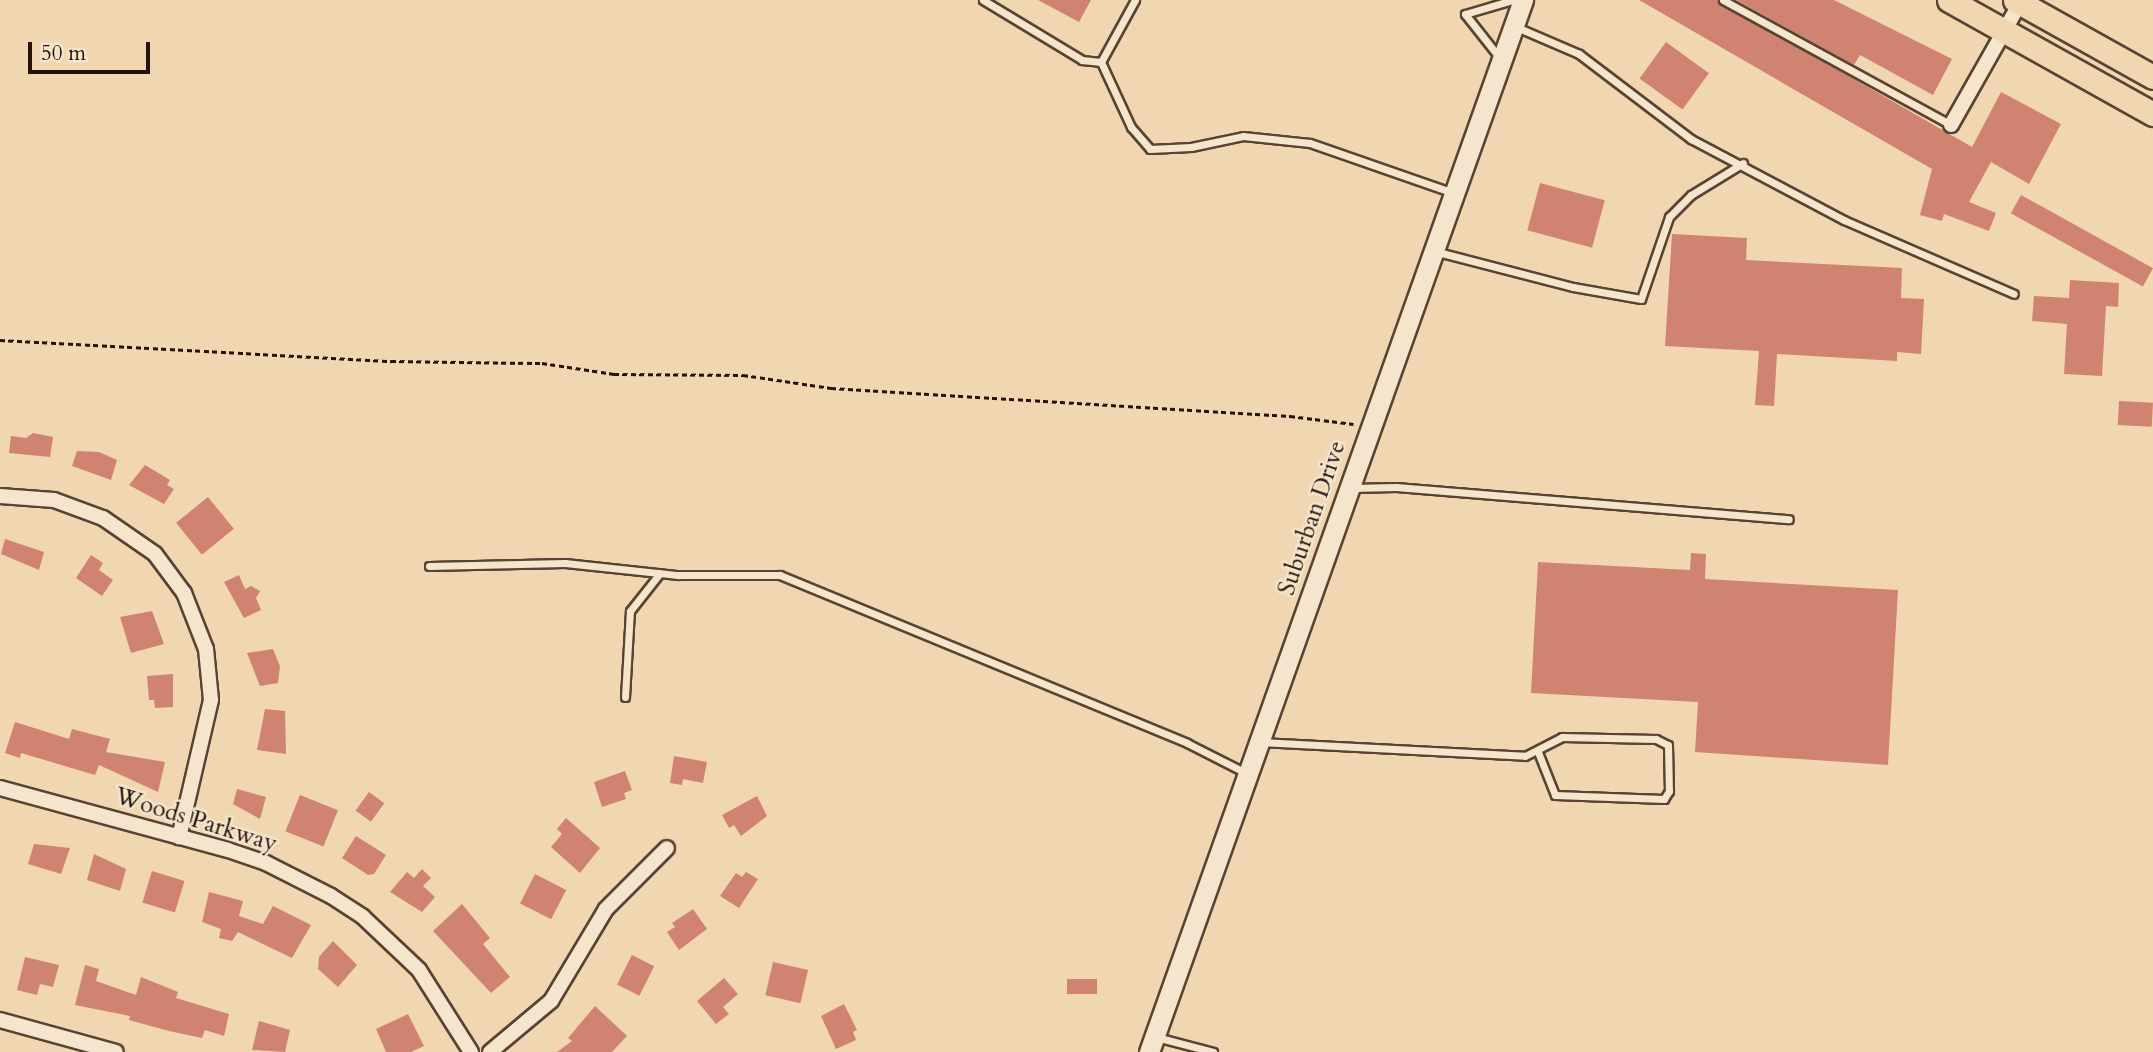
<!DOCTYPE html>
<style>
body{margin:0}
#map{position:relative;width:2153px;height:1052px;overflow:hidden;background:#f0d7b1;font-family:Cardo,serif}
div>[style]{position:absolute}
.building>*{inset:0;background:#d18371;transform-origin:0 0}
.path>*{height:2.5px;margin-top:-1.25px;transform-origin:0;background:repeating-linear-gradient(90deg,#25120a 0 5px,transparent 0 8.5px)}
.roads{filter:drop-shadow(2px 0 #584334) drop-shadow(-2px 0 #584334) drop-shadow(0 2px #584334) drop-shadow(0 -2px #584334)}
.service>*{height:7px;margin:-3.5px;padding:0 3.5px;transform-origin:3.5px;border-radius:3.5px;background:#f5e5cc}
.minor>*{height:14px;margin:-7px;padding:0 7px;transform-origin:7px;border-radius:7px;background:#f5e5cc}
.secondary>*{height:19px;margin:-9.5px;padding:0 9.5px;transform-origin:9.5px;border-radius:9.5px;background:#f5e5cc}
.primary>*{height:23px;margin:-11.5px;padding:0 11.5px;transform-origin:11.5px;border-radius:11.5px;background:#f0d7b1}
span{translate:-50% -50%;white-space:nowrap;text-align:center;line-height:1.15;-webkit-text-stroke:5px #f5e5cc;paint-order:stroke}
.street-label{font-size:24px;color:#25120a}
.scale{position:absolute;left:28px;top:42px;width:122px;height:32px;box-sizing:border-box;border:4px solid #25120a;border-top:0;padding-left:9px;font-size:21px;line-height:24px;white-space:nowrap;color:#25120a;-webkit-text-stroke:5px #f5e5cc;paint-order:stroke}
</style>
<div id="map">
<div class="building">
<i style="clip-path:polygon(1038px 0,1091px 0,1079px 22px)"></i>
<i style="clip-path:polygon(1639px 0,1717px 0,1972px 147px,2001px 92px,2061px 124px,2029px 184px,1991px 162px,1969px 202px,1996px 213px,1989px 231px,1944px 214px,1942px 221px,1920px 215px,1932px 169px)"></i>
<i style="clip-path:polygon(1736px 0,1834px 0,1952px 59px,1933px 95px,1860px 55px,1854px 65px)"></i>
<i style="left:1666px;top:42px;width:53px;height:45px;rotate:36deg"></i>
<i style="left:1540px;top:183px;width:67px;height:49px;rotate:15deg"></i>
<i style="left:2021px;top:195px;width:151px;height:21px;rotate:29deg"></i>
<i style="clip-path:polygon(1672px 234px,1747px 238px,1746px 260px,1902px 268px,1901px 298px,1924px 299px,1921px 354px,1897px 352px,1897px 361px,1777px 354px,1774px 406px,1755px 405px,1759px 351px,1665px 346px)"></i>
<i style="clip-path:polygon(2070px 280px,2119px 283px,2118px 307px,2106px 306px,2102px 376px,2064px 374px,2067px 324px,2032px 321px,2034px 296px,2069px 298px)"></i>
<i style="left:2119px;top:401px;width:34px;height:24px;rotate:3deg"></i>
<i style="clip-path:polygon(33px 433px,53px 437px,50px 457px,9px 453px,11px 436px,26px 438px)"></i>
<i style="clip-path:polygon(77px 451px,99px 452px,117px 460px,111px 480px,72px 466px)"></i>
<i style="clip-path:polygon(145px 465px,170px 480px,167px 485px,174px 489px,164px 504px,129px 485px)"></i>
<i style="left:208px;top:497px;width:41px;height:41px;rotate:51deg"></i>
<i style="clip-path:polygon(5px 539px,44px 552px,39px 570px,1px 554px)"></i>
<i style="clip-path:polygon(1691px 553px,1706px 554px,1705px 579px,1898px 590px,1888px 765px,1695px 752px,1698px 702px,1531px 693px,1538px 562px,1690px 570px)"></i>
<i style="clip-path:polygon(91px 555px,103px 563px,99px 570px,113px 580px,102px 596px,76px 578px)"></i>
<i style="clip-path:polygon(239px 575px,245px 589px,251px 586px,260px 591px,256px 598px,261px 610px,244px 618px,224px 582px)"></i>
<i style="clip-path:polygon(152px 611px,164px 644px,131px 653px,120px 617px)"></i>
<i style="clip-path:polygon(273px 649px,280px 666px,278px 683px,260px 686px,247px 653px)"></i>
<i style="clip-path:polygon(173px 674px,173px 707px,155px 708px,154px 700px,149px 700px,147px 676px)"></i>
<i style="clip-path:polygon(265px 709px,285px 711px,286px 754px,257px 750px)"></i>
<i style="clip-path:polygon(15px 722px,69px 739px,72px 729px,110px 739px,106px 752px,165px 762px,158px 792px,99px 765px,95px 775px,21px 753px,20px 758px,5px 753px)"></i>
<i style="clip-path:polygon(674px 756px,707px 762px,703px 783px,683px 779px,682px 785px,670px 783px)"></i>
<i style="clip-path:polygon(625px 771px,632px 790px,624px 793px,626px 799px,602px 807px,594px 782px)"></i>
<i style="clip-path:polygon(237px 789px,266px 797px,260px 819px,233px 804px)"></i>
<i style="left:369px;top:792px;width:19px;height:23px;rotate:36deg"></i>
<i style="left:300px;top:795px;width:41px;height:39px;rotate:22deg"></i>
<i style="clip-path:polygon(757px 796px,767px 816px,741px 836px,734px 825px,729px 828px,722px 815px)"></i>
<i style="clip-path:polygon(566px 818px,600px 848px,580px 873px,551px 847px,562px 834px,557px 829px)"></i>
<i style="clip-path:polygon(356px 836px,386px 855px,374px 874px,368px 875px,342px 858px)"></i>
<i style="clip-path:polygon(34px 844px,70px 848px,61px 874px,28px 864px)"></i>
<i style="clip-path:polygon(94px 854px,126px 869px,120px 891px,87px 880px)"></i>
<i style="clip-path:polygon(422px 869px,431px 878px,423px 886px,435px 897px,422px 912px,390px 892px,407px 872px,414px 878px)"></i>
<i style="left:152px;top:871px;width:34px;height:33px;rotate:17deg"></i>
<i style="clip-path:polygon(746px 872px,758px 879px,739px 908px,720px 896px,736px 873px,742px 877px)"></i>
<i style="left:535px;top:874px;width:35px;height:33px;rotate:27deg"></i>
<i style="clip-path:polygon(209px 892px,243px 901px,239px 916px,263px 924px,273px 906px,311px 925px,292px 958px,238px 932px,232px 941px,219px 938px,221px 929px,202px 922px)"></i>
<i style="clip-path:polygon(462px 904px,490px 938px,483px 944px,510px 977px,491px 993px,433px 931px)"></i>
<i style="clip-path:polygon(693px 909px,707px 929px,679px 950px,667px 932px,675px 927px,672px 923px)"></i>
<i style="clip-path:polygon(333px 941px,357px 965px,338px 987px,318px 969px,319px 957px)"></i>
<i style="left:632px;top:955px;width:25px;height:33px;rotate:27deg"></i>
<i style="clip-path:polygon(25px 957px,59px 965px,53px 987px,40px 984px,37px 995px,17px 990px)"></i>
<i style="left:773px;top:962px;width:36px;height:34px;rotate:13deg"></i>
<i style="clip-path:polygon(85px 965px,99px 969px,96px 981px,136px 995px,141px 977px,178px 992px,176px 998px,229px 1014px,224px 1036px,205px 1030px,202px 1038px,169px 1031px,129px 1020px,130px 1016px,75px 1005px)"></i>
<i style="clip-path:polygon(724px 978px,738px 994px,723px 1007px,729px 1014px,716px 1024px,697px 1001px)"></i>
<i style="left:1097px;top:979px;width:15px;height:30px;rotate:90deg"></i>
<i style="clip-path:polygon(844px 1004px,857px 1030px,853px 1032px,856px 1040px,836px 1049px,821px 1016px)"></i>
<i style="clip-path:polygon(595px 1006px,627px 1036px,612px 1052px,557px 1052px,572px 1041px,568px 1038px)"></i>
<i style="clip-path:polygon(408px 1014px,424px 1046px,411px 1052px,386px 1052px,376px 1029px)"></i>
<i style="clip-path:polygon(259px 1021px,290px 1030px,285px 1052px,252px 1050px)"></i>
</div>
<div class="path">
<i style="left:0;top:340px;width:392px;rotate:3.1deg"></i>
<i style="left:391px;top:361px;width:151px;rotate:0.8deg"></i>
<i style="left:542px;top:363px;width:73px;rotate:8.7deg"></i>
<i style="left:614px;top:374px;width:129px;rotate:0.4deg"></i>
<i style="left:743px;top:375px;width:89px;rotate:8.4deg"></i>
<i style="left:831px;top:388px;width:460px;rotate:3.5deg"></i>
<i style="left:1290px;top:416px;width:64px;rotate:7.2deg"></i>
</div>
<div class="roads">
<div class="service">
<i style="left:983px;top:0;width:116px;rotate:31.2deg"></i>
<i style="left:1082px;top:60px;width:19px;rotate:6deg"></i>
<i style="left:1101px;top:62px;width:71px;rotate:-61.3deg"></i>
<i style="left:1723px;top:0;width:260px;rotate:28.7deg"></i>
<i style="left:1465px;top:14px;width:55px;rotate:51.7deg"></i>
<i style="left:1465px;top:14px;width:50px;rotate:-16.3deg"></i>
<i style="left:1514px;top:26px;width:71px;rotate:23.3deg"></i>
<i style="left:1579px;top:54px;width:141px;rotate:37.2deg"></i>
<i style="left:1691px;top:139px;width:173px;rotate:27.9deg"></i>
<i style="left:1844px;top:220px;width:185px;rotate:23.5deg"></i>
<i style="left:1101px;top:62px;width:72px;rotate:65.2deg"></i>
<i style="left:1131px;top:127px;width:29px;rotate:49deg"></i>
<i style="left:1150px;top:149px;width:41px;rotate:-2.8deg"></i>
<i style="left:1191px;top:147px;width:53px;rotate:-11.9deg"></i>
<i style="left:1243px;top:136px;width:67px;rotate:6deg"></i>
<i style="left:1310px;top:143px;width:149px;rotate:19.2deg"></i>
<i style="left:1434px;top:251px;width:144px;rotate:14.5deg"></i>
<i style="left:1573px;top:287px;width:69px;rotate:10deg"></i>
<i style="left:1641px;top:299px;width:87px;rotate:-71.1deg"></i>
<i style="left:1669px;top:217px;width:31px;rotate:-45deg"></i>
<i style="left:1691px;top:195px;width:61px;rotate:-31.6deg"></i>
<i style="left:1350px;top:488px;width:46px;rotate:-1.2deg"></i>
<i style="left:1396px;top:487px;width:394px;rotate:4.7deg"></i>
<i style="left:429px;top:566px;width:136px;rotate:-1.3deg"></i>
<i style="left:565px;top:563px;width:114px;rotate:6.1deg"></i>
<i style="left:678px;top:575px;width:102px"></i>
<i style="left:780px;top:575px;width:440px;rotate:22.4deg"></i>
<i style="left:1187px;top:743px;width:66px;rotate:27deg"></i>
<i style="left:625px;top:697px;width:86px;rotate:-86.7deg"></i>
<i style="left:630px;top:611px;width:48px;rotate:-51.7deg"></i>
<i style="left:1260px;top:742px;width:265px;rotate:3deg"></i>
<i style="left:1525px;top:756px;width:42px;rotate:-27.2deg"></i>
<i style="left:1562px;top:737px;width:94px;rotate:1.2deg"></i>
<i style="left:1656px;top:739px;width:13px;rotate:27deg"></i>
<i style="left:1668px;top:745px;width:46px;rotate:88.8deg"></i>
<i style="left:1669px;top:791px;width:9px;rotate:122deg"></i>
<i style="left:1664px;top:799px;width:109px;rotate:-177.9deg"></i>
<i style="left:1555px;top:795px;width:46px;rotate:-111.6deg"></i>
<i style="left:1156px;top:1037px;width:59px;rotate:14.7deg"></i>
</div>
<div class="minor">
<i style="left:1951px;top:125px;width:140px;rotate:-60.5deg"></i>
<i style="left:0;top:496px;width:54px;rotate:4.2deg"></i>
<i style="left:54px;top:500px;width:52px;rotate:20.2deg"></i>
<i style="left:103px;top:518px;width:63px;rotate:34.7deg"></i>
<i style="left:155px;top:554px;width:49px;rotate:53.4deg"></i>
<i style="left:184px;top:593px;width:60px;rotate:68.6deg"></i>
<i style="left:206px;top:649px;width:51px;rotate:84.4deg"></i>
<i style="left:211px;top:700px;width:141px;rotate:103.1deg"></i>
<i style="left:0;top:788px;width:236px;rotate:15.2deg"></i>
<i style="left:228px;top:850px;width:40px;rotate:18.9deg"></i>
<i style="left:266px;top:863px;width:73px;rotate:26.9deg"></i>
<i style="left:331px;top:896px;width:38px;rotate:33deg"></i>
<i style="left:363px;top:917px;width:77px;rotate:43.4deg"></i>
<i style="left:419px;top:970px;width:97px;rotate:57.6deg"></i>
<i style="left:0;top:1020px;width:120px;rotate:15.4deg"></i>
<i style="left:490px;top:1052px;width:80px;rotate:-39.9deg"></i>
<i style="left:551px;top:1001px;width:107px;rotate:-59.1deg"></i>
<i style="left:606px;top:909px;width:86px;rotate:-45deg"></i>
</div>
<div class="secondary">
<i style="left:1149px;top:1052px;width:1117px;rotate:-70.43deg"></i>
</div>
<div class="primary">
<i style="left:1949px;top:0;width:234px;rotate:29.2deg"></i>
<i style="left:2015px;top:0;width:158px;rotate:29.2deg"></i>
</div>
</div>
<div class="street-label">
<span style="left:1312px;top:518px;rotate:-71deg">Suburban Drive</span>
<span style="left:196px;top:820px;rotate:17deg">Woods Parkway</span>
</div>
<div class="scale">50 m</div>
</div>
